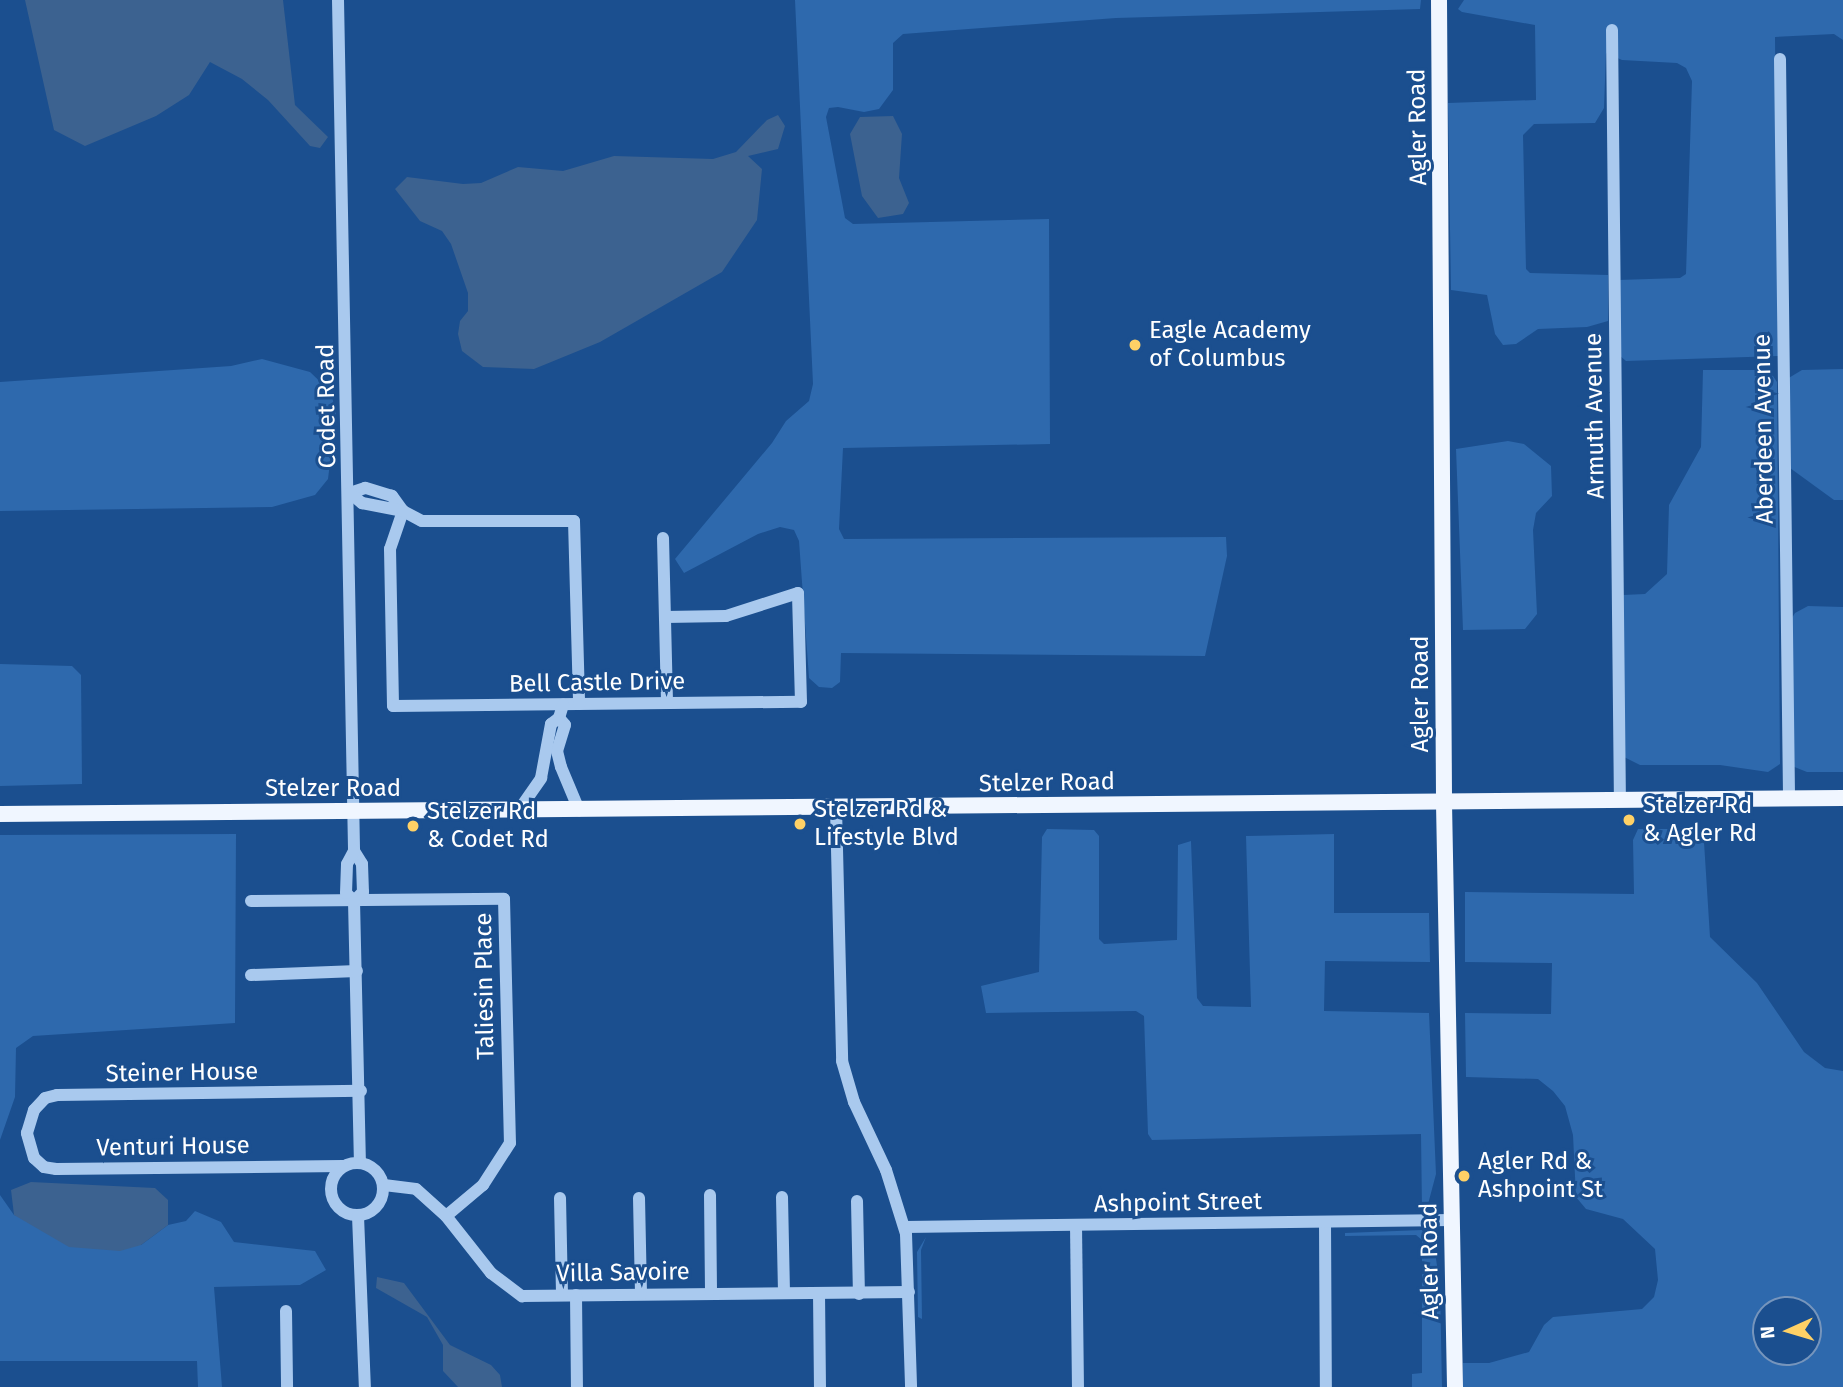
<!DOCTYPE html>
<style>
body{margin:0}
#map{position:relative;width:1843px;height:1387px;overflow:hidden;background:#1b4f8f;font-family:"Fira Sans",sans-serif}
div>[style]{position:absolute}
.green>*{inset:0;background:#2e69ad}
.water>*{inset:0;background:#3c6290}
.minor>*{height:12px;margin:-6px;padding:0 6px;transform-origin:6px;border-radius:6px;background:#a9c9ee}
.minor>.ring{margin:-6px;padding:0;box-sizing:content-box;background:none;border:12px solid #a9c9ee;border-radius:50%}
.major>*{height:16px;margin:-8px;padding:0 8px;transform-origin:8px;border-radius:8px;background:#f0f6ff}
.dots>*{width:19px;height:19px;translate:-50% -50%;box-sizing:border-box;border:4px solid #1b4f8f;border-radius:50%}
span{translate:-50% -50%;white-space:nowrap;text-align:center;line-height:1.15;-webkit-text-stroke:6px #1b4f8f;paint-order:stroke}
.street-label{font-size:24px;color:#fff}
.poi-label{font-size:24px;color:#fff}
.left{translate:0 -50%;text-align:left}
.north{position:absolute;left:1752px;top:1296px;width:70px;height:70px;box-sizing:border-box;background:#1b4f8f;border:2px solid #7695bc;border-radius:50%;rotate:266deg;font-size:19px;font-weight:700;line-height:28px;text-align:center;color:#fff}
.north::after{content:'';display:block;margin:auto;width:24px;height:32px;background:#ffd166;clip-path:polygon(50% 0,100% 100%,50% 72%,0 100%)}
</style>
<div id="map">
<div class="green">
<i style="clip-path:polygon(795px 0,1421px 0,1420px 9px,1116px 18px,903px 34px,893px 43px,893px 90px,879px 109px,864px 112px,838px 107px,829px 108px,826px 117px,845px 218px,853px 224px,1049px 219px,1050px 444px,843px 448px,839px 529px,844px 539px,1226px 537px,1227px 556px,1205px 656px,841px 653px,840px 682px,832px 688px,819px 687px,809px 678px,799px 541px,794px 530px,780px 527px,758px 534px,684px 573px,675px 559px,772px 443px,786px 421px,809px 401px,813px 384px)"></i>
<i style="clip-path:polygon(1464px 0,1843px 0,1843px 40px,1834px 34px,1775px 37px,1778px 356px,1626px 361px,1619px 355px,1618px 280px,1680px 278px,1686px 274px,1692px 81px,1686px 68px,1677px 63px,1622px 60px,1606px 53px,1604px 108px,1595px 123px,1534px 124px,1523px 135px,1526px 269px,1530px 273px,1608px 275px,1608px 321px,1587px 327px,1538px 329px,1516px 344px,1503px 345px,1495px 334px,1487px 295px,1451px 290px,1448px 103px,1536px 100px,1535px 25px,1462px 12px,1458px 9px)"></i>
<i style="clip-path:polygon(262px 359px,310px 372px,331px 392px,336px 414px,328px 479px,315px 495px,272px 507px,0 511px,0 382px,231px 366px)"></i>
<i style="clip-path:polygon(1843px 369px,1843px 500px,1834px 500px,1790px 468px,1787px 379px,1802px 370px)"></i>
<i style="clip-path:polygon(1703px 370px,1769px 370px,1777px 382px,1780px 764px,1768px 772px,1720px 765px,1640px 765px,1624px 757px,1623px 595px,1645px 594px,1667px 574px,1669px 505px,1701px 447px)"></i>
<i style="clip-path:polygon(1508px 441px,1524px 444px,1551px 466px,1552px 496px,1536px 513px,1533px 530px,1537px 614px,1525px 629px,1463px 630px,1456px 449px)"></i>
<i style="clip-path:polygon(1808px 606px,1843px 607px,1843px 772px,1807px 772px,1792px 766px,1789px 623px,1795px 613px)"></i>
<i style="clip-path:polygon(0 664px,72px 666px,81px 675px,82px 784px,0 786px)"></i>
<i style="clip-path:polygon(1047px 829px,1094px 830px,1099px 836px,1099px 939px,1104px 944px,1177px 940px,1178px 845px,1191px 841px,1197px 998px,1203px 1006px,1251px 1007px,1246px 836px,1334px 834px,1334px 913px,1429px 913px,1430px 962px,1325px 961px,1324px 1011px,1429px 1013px,1436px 1174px,1427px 1208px,1422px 1211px,1421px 1134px,1152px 1140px,1148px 1134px,1144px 1016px,1136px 1011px,986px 1013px,981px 986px,1039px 972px,1042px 837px)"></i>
<i style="clip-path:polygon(evenodd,1638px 829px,1696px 829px,1704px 842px,1710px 937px,1757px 983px,1804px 1052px,1825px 1068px,1843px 1071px,1843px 1387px,1463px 1387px,1463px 1363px,1489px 1363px,1529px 1352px,1544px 1325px,1553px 1317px,1642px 1309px,1654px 1297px,1658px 1280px,1655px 1249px,1623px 1219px,1586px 1209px,1576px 1197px,1573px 1135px,1565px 1106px,1553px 1091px,1538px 1079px,1466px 1077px,1465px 1013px,1551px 1014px,1552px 963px,1465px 962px,1465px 892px,1634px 894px,1633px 840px,1638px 829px,1766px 1310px,1808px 1310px,1808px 1352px,1766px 1352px,1766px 1310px)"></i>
<i style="clip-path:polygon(236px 834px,235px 1023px,33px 1036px,16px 1048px,15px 1097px,0 1140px,0 835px)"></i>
<i style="clip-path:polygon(0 1195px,14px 1215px,141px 1245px,168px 1225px,186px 1221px,195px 1211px,221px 1222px,234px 1242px,315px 1251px,326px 1270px,300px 1285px,214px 1287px,222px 1387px,198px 1387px,197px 1361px,0 1361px)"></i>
<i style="clip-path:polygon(1422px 1230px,1435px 1252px,1440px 1286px,1442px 1387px,1412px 1387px,1412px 1374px,1422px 1373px,1422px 1240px,1416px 1235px,1345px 1236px,1345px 1233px)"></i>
<i style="clip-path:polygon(926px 1237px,921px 1250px,922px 1319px,918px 1317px,917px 1252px)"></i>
</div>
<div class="water">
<i style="clip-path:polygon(25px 0,283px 0,295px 105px,328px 137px,320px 148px,310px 146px,268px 100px,242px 79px,210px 62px,189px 95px,156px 116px,85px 146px,54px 130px)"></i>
<i style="clip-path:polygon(778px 115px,785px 126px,778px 149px,748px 156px,762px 169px,757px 220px,722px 272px,600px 342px,534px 369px,483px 367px,462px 351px,458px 334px,460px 321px,468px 311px,468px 293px,451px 244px,442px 231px,420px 221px,395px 189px,407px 177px,463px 184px,481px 183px,518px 167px,563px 171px,614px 156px,713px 159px,736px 152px,767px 120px)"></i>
<i style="clip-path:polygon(893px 116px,902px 134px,899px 178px,909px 203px,903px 214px,878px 218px,862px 196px,850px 134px,860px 117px)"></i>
<i style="clip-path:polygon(31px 1182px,155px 1188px,168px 1200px,168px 1225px,141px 1245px,120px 1251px,69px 1247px,14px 1215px,11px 1190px)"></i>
<i style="clip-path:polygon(377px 1277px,404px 1283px,450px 1345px,491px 1365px,500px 1375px,502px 1387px,458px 1387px,443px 1371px,443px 1345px,427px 1317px,376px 1288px)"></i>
</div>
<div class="minor">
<i style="left:338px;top:0;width:851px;rotate:88.92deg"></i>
<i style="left:354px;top:851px;width:15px;rotate:58deg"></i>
<i style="left:362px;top:864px;width:28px;rotate:88deg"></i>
<i style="left:363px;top:892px;width:13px;rotate:135deg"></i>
<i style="left:354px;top:901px;width:261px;rotate:88.7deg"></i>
<i style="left:1612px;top:30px;width:771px;rotate:89.41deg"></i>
<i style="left:1780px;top:59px;width:740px;rotate:89.3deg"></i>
<i style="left:403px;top:511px;width:40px;rotate:108.9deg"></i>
<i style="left:390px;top:549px;width:157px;rotate:88.9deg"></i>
<i style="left:393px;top:706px;width:408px;rotate:-0.6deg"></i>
<i style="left:801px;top:702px;width:109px;rotate:-91.6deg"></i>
<i style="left:798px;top:593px;width:76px;rotate:162.3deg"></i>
<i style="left:726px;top:616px;width:61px;rotate:179.1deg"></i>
<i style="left:403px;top:511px;width:19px;rotate:-126deg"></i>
<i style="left:392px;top:496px;width:28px;rotate:-163deg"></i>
<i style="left:365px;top:488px;width:16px;rotate:162deg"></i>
<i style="left:350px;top:493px;width:16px;rotate:40deg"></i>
<i style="left:362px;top:503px;width:42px;rotate:11deg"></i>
<i style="left:403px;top:511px;width:21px;rotate:28deg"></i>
<i style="left:422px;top:521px;width:152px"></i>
<i style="left:574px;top:521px;width:183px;rotate:88.4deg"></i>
<i style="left:663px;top:538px;width:165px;rotate:88.6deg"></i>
<i style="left:559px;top:718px;width:9px;rotate:49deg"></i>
<i style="left:565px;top:725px;width:27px;rotate:107deg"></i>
<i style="left:557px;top:751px;width:16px;rotate:76deg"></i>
<i style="left:561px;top:767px;width:47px;rotate:67.3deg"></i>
<i style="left:836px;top:808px;width:253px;rotate:88.6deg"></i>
<i style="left:842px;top:1061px;width:43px;rotate:73.7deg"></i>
<i style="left:854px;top:1102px;width:75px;rotate:64.8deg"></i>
<i style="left:886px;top:1170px;width:67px;rotate:72.6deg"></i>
<i style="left:906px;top:1234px;width:153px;rotate:88.1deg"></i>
<i style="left:519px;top:810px;width:39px;rotate:-55deg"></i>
<i style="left:541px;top:778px;width:55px;rotate:-79.5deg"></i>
<i style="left:551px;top:724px;width:10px;rotate:-37deg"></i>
<i style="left:559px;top:718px;width:14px;rotate:-73deg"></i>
<i style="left:251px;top:901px;width:253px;rotate:-0.5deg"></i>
<i style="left:504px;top:899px;width:244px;rotate:88.6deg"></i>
<i style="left:510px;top:1143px;width:50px;rotate:122.7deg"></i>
<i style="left:483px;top:1185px;width:48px;rotate:140deg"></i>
<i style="left:354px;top:901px;width:11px;rotate:-135deg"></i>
<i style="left:346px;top:893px;width:29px;rotate:-88deg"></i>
<i style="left:347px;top:864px;width:15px;rotate:-62deg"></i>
<i style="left:251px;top:975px;width:106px;rotate:-2.2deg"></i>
<i class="ring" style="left:331px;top:1163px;width:40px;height:40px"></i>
<i style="left:343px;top:1166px;width:287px;rotate:179.4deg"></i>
<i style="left:56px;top:1169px;width:12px;rotate:-171deg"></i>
<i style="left:44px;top:1167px;width:13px;rotate:-138deg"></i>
<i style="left:34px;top:1158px;width:26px;rotate:-106deg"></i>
<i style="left:27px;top:1133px;width:24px;rotate:-73deg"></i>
<i style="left:34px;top:1110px;width:16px;rotate:-47deg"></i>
<i style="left:45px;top:1098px;width:12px;rotate:-14deg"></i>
<i style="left:57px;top:1095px;width:304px;rotate:-0.8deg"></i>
<i style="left:384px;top:1185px;width:32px;rotate:7deg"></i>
<i style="left:416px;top:1189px;width:40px;rotate:42deg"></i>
<i style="left:446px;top:1216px;width:73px;rotate:51.7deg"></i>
<i style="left:491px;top:1273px;width:39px;rotate:37deg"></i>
<i style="left:522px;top:1296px;width:387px;rotate:-0.6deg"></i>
<i style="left:710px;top:1195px;width:98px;rotate:89.4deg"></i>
<i style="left:782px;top:1197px;width:96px;rotate:88.8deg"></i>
<i style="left:560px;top:1198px;width:97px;rotate:88.8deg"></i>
<i style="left:639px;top:1198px;width:96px;rotate:88.8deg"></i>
<i style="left:857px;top:1201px;width:93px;rotate:88.8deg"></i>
<i style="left:358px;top:1216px;width:171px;rotate:87.7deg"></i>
<i style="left:1325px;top:1222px;width:165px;rotate:89.7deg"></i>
<i style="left:1076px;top:1225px;width:162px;rotate:89.3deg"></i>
<i style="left:905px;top:1227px;width:548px;rotate:-0.73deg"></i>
<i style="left:819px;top:1293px;width:94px;rotate:89.4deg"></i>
<i style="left:576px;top:1295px;width:92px;rotate:89.4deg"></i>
<i style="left:286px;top:1311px;width:76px;rotate:89.2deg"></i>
</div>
<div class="major">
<i style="left:1439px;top:0;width:803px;rotate:89.64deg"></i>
<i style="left:1444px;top:803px;width:584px;rotate:88.92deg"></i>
<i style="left:0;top:814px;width:1843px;rotate:-0.5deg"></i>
</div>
<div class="dots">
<i style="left:1135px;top:345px;background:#ffd166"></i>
<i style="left:1629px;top:820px;background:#ffd166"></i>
<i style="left:800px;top:824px;background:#ffd166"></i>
<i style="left:413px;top:826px;background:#ffd166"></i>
<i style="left:1464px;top:1176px;background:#ffd166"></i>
</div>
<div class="street-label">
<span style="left:1418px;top:127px;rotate:-91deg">Agler Road</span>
<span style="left:327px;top:406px;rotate:-91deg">Codet Road</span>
<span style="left:1595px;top:416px;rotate:-91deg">Armuth Avenue</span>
<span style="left:1764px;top:429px;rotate:-91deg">Aberdeen Avenue</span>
<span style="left:597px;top:683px;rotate:-1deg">Bell Castle Drive</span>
<span style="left:1421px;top:694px;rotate:-90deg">Agler Road</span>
<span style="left:1047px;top:783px;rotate:-1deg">Stelzer Road</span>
<span style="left:333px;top:789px">Stelzer Road</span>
<span style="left:485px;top:986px;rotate:-91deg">Taliesin Place</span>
<span style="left:182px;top:1073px;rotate:-1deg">Steiner House</span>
<span style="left:173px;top:1147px;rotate:-1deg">Venturi House</span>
<span style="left:1178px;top:1203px;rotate:-1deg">Ashpoint Street</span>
<span style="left:1430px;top:1261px;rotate:-91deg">Agler Road</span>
<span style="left:623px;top:1273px;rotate:-1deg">Villa Savoire</span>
</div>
<div class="poi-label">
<span class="left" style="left:1149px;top:345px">Eagle Academy<br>of Columbus</span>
<span class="left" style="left:1643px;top:820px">Stelzer Rd<br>&amp; Agler Rd</span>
<span class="left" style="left:814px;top:824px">Stelzer Rd &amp;<br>Lifestyle Blvd</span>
<span class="left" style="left:427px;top:826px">Stelzer Rd<br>&amp; Codet Rd</span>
<span class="left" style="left:1478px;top:1176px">Agler Rd &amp;<br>Ashpoint St</span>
</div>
<div class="north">N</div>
</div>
